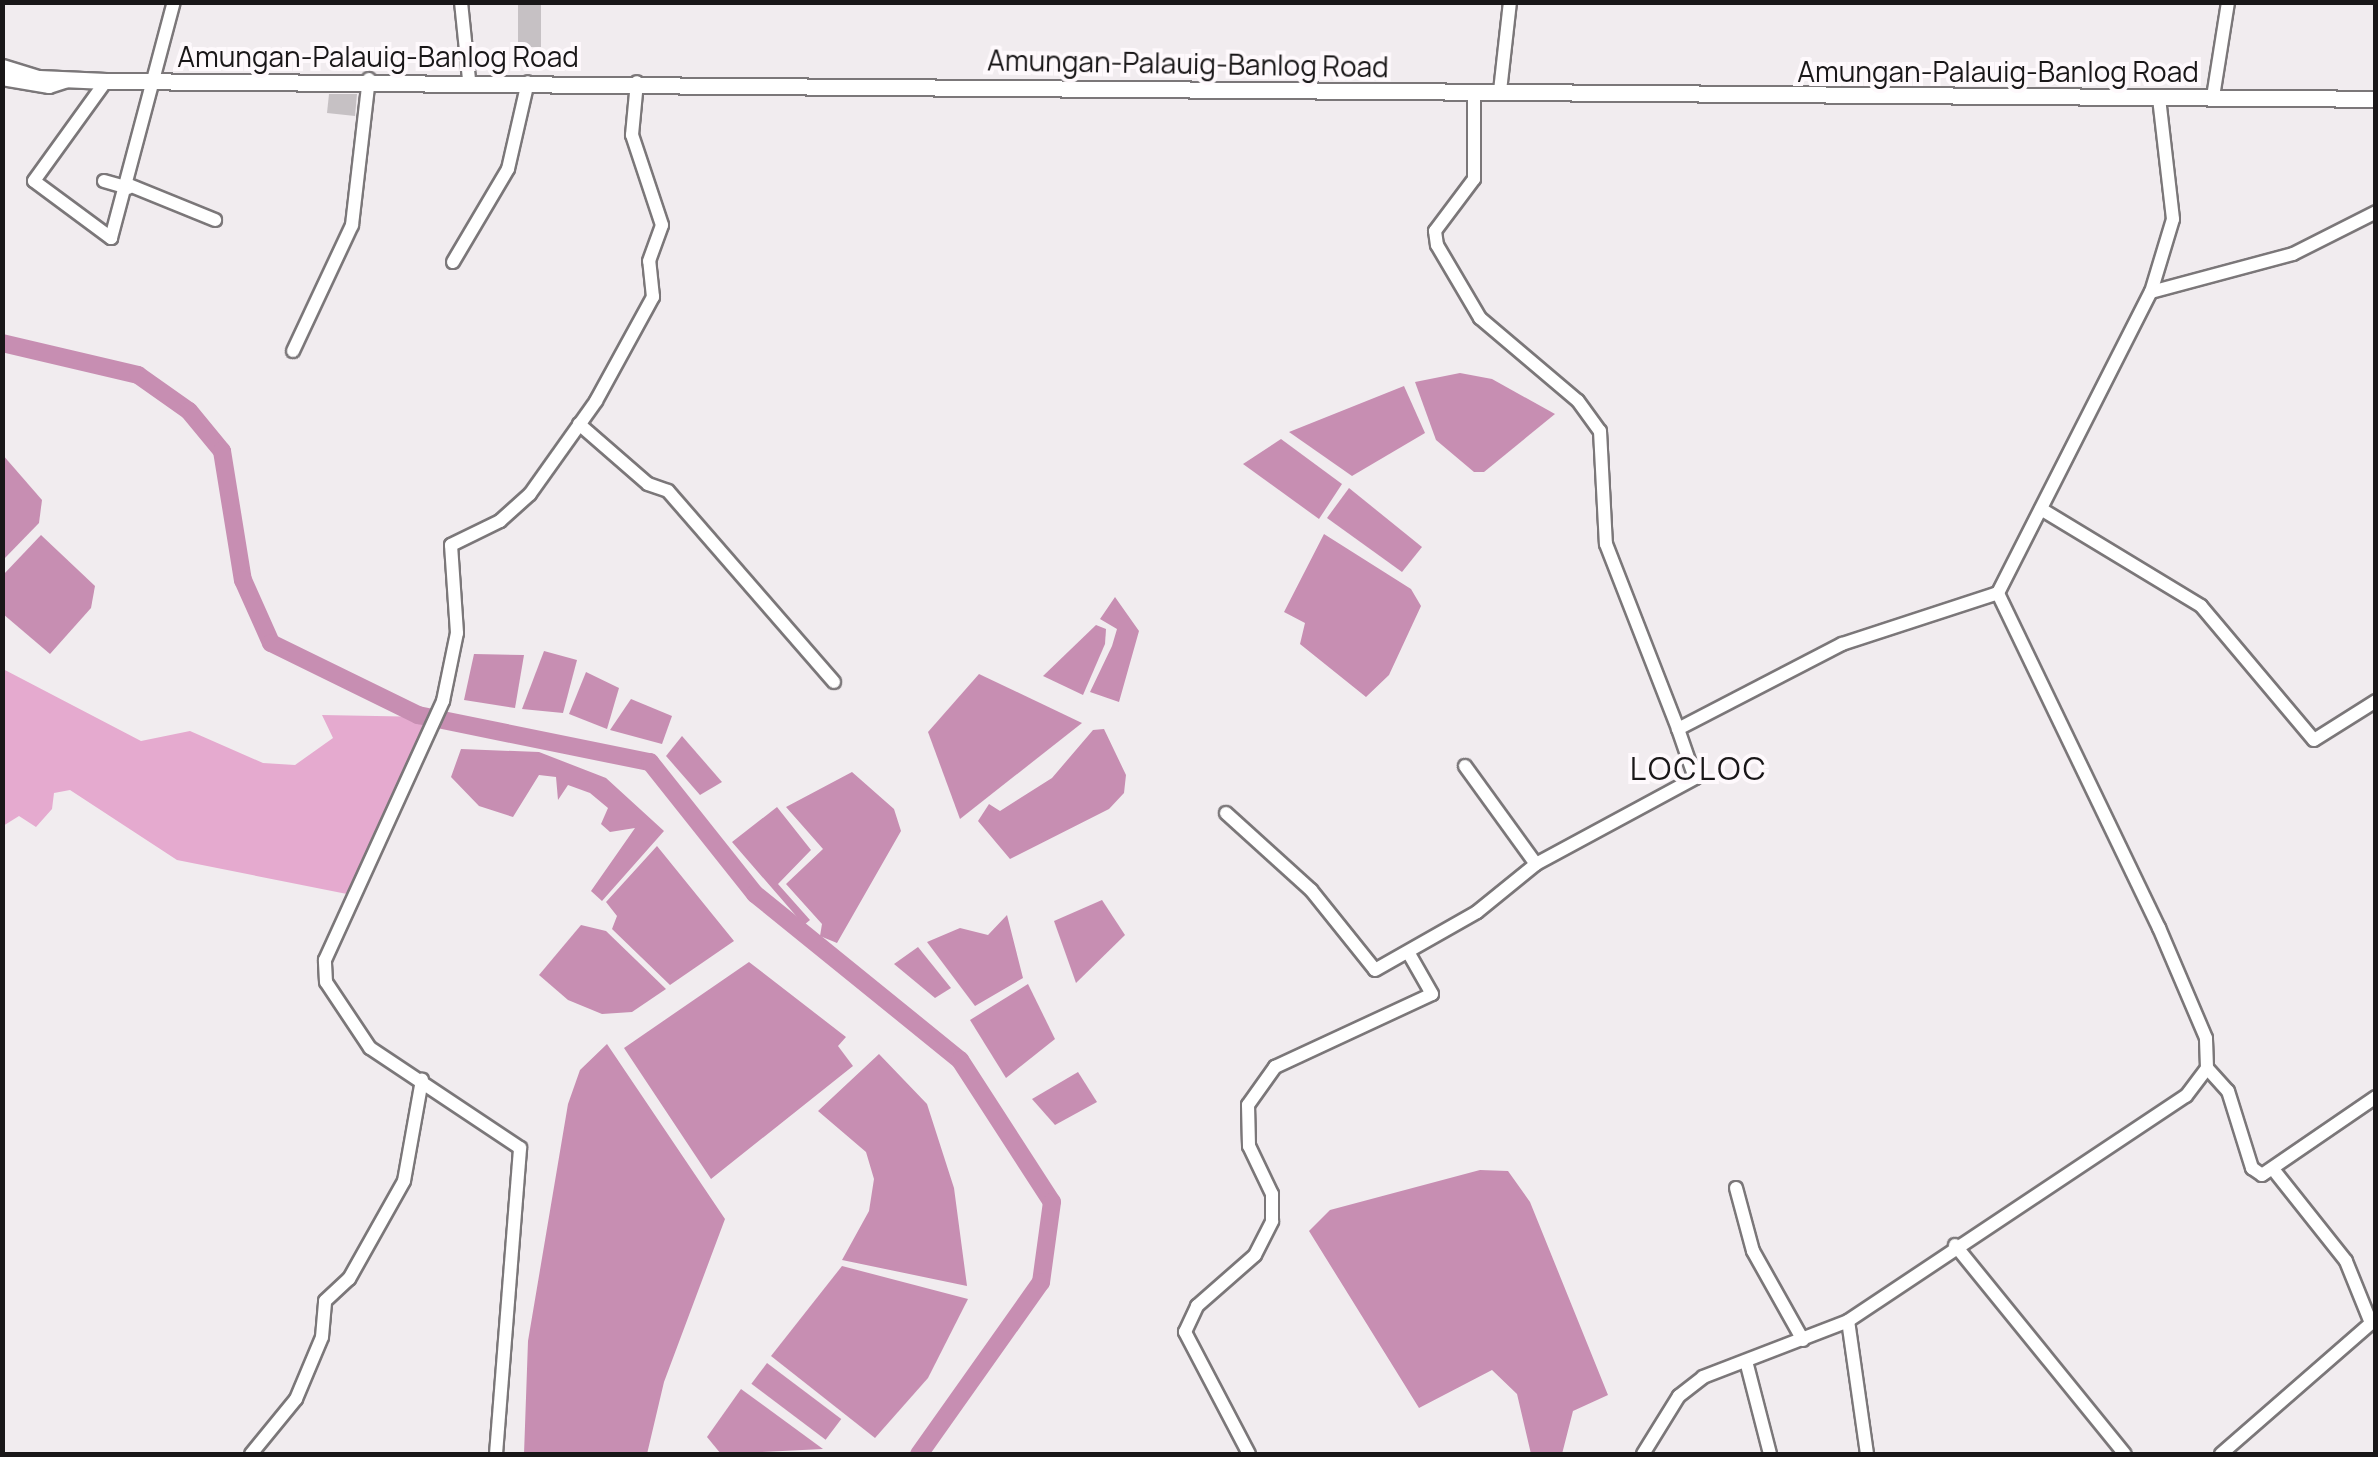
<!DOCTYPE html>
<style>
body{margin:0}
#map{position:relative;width:2378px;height:1457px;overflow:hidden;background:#f1ecef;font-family:Manrope,sans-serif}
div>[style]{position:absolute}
.forest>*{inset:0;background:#e5aacf}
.water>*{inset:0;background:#c78eb2;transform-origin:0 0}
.river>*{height:18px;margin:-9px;padding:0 9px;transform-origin:9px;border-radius:9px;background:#c78eb2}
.building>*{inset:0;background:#c6c1c4;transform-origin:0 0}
.roads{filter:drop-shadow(2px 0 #7b7779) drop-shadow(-2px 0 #7b7779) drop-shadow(0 2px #7b7779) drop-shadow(0 -2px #7b7779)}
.minor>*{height:12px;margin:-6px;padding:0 6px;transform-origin:6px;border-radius:6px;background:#fff}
.major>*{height:15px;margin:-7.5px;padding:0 7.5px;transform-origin:7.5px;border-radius:7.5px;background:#fff}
span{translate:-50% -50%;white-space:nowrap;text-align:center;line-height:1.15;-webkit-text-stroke:8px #fef9fc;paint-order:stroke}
.street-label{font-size:28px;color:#191718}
.quarter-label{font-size:32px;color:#191718;letter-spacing:2.5px}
.frame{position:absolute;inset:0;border:5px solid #191718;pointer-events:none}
</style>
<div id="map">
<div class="forest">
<i style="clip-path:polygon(3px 669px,141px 741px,190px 731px,263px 763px,295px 765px,333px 738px,322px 715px,430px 717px,352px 895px,177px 860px,70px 790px,54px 793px,52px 809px,36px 827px,19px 816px,3px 826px)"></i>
</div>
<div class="water">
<i style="clip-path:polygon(1460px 373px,1492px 379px,1555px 414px,1484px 472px,1474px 472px,1436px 440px,1415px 382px)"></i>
<i style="clip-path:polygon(1404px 386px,1425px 433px,1352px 476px,1289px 432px)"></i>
<i style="clip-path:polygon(1281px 439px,1342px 484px,1319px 519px,1243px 464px)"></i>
<i style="clip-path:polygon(2px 454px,42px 500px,39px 523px,3px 560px)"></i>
<i style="clip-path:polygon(1349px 488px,1422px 547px,1402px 572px,1327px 518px)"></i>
<i style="clip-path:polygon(1324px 534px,1411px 589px,1421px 606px,1389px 675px,1366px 697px,1300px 644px,1305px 623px,1284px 612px)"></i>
<i style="clip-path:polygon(41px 535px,95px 586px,91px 608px,50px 654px,3px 614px,3px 575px)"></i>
<i style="clip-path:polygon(1115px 597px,1139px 631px,1119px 702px,1090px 692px,1112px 646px,1117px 629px,1100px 619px)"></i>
<i style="clip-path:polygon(1096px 625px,1106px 629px,1105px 644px,1083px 695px,1043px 676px)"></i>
<i style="clip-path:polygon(544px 651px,577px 660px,563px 713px,522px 709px)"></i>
<i style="clip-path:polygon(474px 654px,524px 655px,515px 708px,464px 700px)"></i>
<i style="clip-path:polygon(586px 672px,619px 688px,607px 729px,569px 714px)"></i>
<i style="clip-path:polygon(979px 674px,1082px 723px,960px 819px,928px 732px)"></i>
<i style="clip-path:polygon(631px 699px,672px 716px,662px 744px,610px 730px)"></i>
<i style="clip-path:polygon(1104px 729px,1126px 775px,1124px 793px,1109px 809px,1010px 859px,978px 821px,989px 804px,1000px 811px,1052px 778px,1093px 730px)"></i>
<i style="clip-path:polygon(682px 736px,722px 782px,700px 795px,666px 756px)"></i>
<i style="clip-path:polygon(461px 749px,539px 752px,606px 778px,664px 831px,602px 901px,591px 891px,635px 828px,610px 832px,601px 824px,608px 808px,590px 793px,568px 785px,558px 800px,556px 777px,539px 775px,513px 817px,479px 806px,451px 777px)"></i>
<i style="clip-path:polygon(852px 772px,894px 809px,901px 831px,837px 943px,820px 936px,822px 924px,786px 884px,823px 849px,786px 807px)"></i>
<i style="clip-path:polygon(777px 807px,811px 850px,778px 884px,810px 920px,804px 925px,732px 842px)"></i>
<i style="clip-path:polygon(657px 846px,734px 941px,670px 985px,612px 929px,617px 916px,606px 902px)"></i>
<i style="clip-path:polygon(1102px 900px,1125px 935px,1076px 983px,1054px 921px)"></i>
<i style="clip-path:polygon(1007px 915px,1023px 978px,975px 1006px,927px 942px,960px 928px,988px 935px)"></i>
<i style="clip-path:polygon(581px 925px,606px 931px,666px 989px,632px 1012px,602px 1014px,568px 1000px,539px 975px)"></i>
<i style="clip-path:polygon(918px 947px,951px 988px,935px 998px,894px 964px)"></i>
<i style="clip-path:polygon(749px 962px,846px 1037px,838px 1046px,853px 1066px,711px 1179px,624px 1048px)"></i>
<i style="clip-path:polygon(1028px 984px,1055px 1039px,1006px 1078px,970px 1020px)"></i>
<i style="clip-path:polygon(607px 1044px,725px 1219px,664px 1382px,647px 1454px,524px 1454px,528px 1341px,568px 1104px,580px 1070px)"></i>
<i style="clip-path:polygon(879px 1054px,927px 1104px,954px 1188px,967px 1286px,842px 1260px,869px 1211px,874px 1179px,866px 1152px,818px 1111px)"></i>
<i style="clip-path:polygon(1078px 1072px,1097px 1102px,1055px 1125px,1032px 1099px)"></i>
<i style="clip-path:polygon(1480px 1170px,1508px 1171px,1530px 1202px,1608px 1395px,1573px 1411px,1562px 1454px,1531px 1454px,1517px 1394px,1492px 1370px,1419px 1408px,1309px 1231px,1330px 1210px)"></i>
<i style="clip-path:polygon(842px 1266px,968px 1299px,928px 1378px,875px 1438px,771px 1356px)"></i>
<i style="left:767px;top:1363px;width:93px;height:26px;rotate:37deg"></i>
<i style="clip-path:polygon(741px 1389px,823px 1449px,721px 1454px,707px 1437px)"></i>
</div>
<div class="river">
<i style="left:2px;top:343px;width:140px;rotate:13.2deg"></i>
<i style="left:138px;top:375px;width:62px;rotate:35.2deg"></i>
<i style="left:189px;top:411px;width:52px;rotate:50.5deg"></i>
<i style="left:222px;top:451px;width:131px;rotate:80.8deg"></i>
<i style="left:243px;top:580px;width:69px;rotate:66deg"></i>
<i style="left:271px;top:643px;width:164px;rotate:26.1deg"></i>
<i style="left:418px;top:715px;width:237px;rotate:11.5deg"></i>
<i style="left:650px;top:762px;width:169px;rotate:51.5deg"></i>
<i style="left:755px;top:894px;width:264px;rotate:39deg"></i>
<i style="left:960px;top:1060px;width:169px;rotate:57.1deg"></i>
<i style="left:1052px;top:1202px;width:81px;rotate:97.8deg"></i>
<i style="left:1041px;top:1282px;width:211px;rotate:125.3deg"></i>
</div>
<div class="building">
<i style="left:518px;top:4px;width:23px;height:43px"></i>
<i style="clip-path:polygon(329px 94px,357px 94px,355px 116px,327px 113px)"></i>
</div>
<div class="roads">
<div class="minor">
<i style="left:461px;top:2px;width:78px;rotate:84.1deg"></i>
<i style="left:2px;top:79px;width:48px;rotate:9.7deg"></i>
<i style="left:49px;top:87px;width:22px;rotate:-18deg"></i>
<i style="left:106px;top:81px;width:123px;rotate:125.8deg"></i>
<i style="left:34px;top:181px;width:96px;rotate:36.5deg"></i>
<i style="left:111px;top:238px;width:244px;rotate:-75.1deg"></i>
<i style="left:1474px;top:91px;width:88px;rotate:90deg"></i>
<i style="left:1474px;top:179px;width:65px;rotate:126.9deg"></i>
<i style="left:1435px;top:231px;width:14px;rotate:82deg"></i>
<i style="left:1437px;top:245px;width:85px;rotate:59.5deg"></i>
<i style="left:1480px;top:318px;width:128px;rotate:40.3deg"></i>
<i style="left:1578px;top:401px;width:37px;rotate:54deg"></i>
<i style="left:1600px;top:431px;width:113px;rotate:87deg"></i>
<i style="left:1606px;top:544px;width:199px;rotate:68.7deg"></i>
<i style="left:1678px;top:729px;width:185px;rotate:-27.4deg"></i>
<i style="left:1842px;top:644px;width:164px;rotate:-18.1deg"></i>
<i style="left:1998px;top:593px;width:338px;rotate:-63.1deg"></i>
<i style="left:2151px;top:292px;width:76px;rotate:-73.2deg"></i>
<i style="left:2173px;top:219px;width:122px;rotate:-96.6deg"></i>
<i style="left:1500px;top:91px;width:90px;rotate:-83.6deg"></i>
<i style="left:2213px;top:97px;width:96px;rotate:-81deg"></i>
<i style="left:104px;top:181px;width:25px;rotate:16deg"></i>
<i style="left:129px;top:185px;width:93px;rotate:22.1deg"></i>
<i style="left:453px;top:262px;width:108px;rotate:-59.4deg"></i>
<i style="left:508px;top:169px;width:89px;rotate:-77.1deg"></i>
<i style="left:2151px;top:292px;width:147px;rotate:-15deg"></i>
<i style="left:2293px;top:254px;width:93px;rotate:-26.8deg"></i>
<i style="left:293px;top:351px;width:139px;rotate:-64.9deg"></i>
<i style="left:352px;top:225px;width:147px;rotate:-83.4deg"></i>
<i style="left:579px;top:424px;width:91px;rotate:41deg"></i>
<i style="left:648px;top:484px;width:21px;rotate:19deg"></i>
<i style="left:668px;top:491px;width:253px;rotate:49deg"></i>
<i style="left:2041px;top:509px;width:187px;rotate:31.2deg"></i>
<i style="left:2201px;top:606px;width:175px;rotate:49.9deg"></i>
<i style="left:2314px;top:740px;width:73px;rotate:-32.2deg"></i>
<i style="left:1465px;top:766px;width:121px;rotate:54.1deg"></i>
<i style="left:1226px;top:813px;width:115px;rotate:42.2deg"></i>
<i style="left:1311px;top:890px;width:102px;rotate:51.3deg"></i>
<i style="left:1375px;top:970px;width:117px;rotate:-29.6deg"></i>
<i style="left:1477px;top:912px;width:76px;rotate:-39.1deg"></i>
<i style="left:1536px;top:864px;width:181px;rotate:-28.4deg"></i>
<i style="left:1695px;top:778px;width:52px;rotate:-109.1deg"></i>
<i style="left:2207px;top:1068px;width:31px;rotate:48deg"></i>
<i style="left:2228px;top:1091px;width:81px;rotate:72.7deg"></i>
<i style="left:2252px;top:1168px;width:12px;rotate:35deg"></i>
<i style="left:2262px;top:1175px;width:138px;rotate:-34.4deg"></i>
<i style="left:1736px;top:1188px;width:65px;rotate:74.9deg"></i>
<i style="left:1753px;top:1251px;width:102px;rotate:60.7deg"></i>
<i style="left:1955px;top:1245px;width:269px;rotate:50.9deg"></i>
<i style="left:1746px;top:1361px;width:96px;rotate:75.5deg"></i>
<i style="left:251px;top:1454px;width:71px;rotate:-50.7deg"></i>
<i style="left:296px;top:1399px;width:67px;rotate:-67.2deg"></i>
<i style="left:322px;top:1337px;width:36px;rotate:-85deg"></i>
<i style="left:325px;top:1301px;width:33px;rotate:-43deg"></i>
<i style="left:349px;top:1279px;width:112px;rotate:-60.7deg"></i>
<i style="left:404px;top:1181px;width:103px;rotate:-79.9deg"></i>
<i style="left:496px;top:1454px;width:307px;rotate:-85.5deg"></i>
<i style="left:520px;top:1148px;width:180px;rotate:-146.3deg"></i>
<i style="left:370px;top:1048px;width:79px;rotate:-123.7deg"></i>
<i style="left:326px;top:982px;width:22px;rotate:-93deg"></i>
<i style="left:325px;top:960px;width:285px;rotate:-65.5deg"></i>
<i style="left:443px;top:701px;width:69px;rotate:-78.4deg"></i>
<i style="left:457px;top:633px;width:88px;rotate:-93.9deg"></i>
<i style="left:451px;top:545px;width:55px;rotate:-26.1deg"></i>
<i style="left:500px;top:521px;width:40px;rotate:-42deg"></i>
<i style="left:530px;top:494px;width:114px;rotate:-54.6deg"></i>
<i style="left:596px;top:401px;width:119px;rotate:-61.3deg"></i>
<i style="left:653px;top:297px;width:36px;rotate:-96deg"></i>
<i style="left:649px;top:261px;width:38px;rotate:-70deg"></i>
<i style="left:662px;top:225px;width:95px;rotate:-108.4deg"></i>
<i style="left:632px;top:135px;width:53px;rotate:-84.6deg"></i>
<i style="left:1249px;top:1454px;width:138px;rotate:-117.7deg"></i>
<i style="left:1185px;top:1332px;width:29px;rotate:-65deg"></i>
<i style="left:1197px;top:1306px;width:77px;rotate:-41.3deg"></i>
<i style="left:1255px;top:1255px;width:38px;rotate:-63deg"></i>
<i style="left:1272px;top:1221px;width:27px;rotate:-90deg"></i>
<i style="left:1272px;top:1194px;width:53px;rotate:-115.6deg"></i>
<i style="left:1249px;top:1146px;width:41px;rotate:-91.4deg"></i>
<i style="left:1248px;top:1105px;width:47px;rotate:-54.6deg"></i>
<i style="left:1275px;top:1067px;width:173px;rotate:-24.9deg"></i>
<i style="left:1432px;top:994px;width:48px;rotate:-119.7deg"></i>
<i style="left:1643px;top:1454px;width:68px;rotate:-58.2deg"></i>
<i style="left:1679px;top:1396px;width:31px;rotate:-38deg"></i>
<i style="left:1703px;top:1377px;width:155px;rotate:-21.1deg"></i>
<i style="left:1867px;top:1454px;width:134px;rotate:-98.1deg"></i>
<i style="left:1848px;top:1321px;width:406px;rotate:-33.7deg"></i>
<i style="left:2186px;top:1096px;width:35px;rotate:-53deg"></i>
<i style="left:2207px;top:1068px;width:30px;rotate:-92deg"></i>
<i style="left:2206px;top:1038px;width:120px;rotate:-113.1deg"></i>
<i style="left:2159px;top:928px;width:372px;rotate:-115.7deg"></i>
<i style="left:2221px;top:1454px;width:199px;rotate:-41.1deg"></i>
<i style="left:2371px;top:1323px;width:67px;rotate:-112deg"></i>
<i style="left:2346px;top:1261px;width:112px;rotate:-128.5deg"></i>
</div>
<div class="major">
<i style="left:2px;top:67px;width:39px;rotate:17deg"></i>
<i style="left:39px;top:78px;width:67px;rotate:2.6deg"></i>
<i style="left:106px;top:81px;width:2270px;rotate:0.45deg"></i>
</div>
</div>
<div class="street-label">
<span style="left:378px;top:56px">Amungan-Palauig-Banlog Road</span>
<span style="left:1188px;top:63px;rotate:1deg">Amungan-Palauig-Banlog Road</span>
<span style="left:1998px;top:71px">Amungan-Palauig-Banlog Road</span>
</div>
<div class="quarter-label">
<span style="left:1699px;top:768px">LOCLOC</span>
</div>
<div class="frame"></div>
</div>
